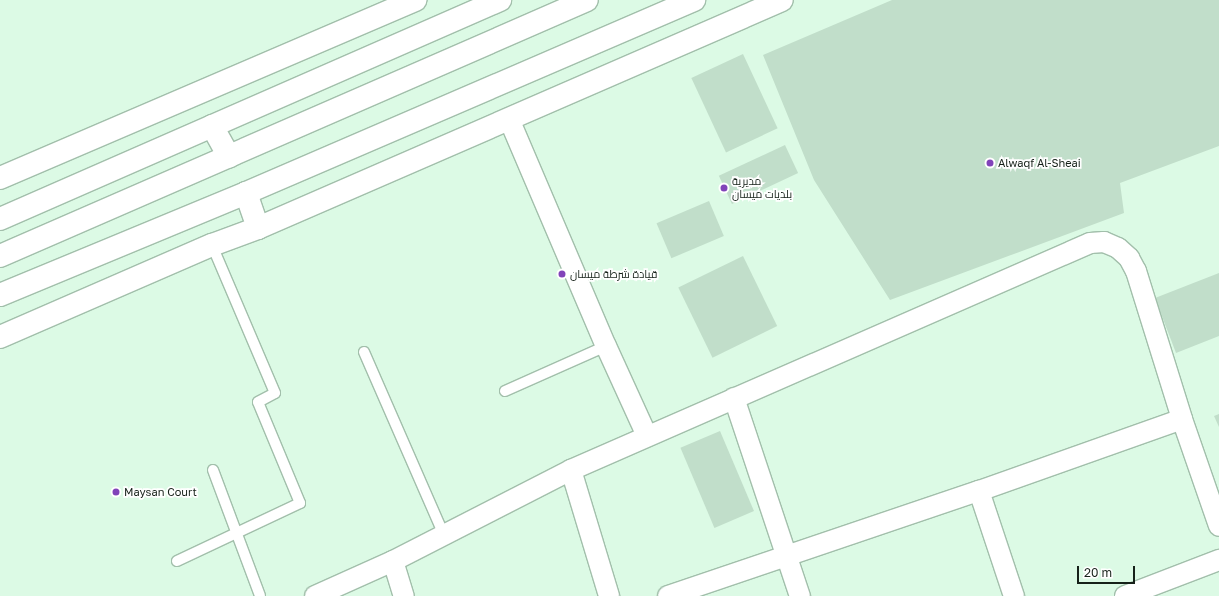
<!DOCTYPE html>
<meta charset="utf-8">
<style>
body{margin:0}
#map{position:relative;width:1219px;height:596px;overflow:hidden;background:#dcfae5;font-family:"Golos Text",Cairo,sans-serif}
div>[style]{position:absolute}
.building>*{inset:0;background:#c1deca;transform-origin:0 0}
.roads{filter:drop-shadow(1px 0 #a2bfab) drop-shadow(-1px 0 #a2bfab) drop-shadow(0 1px #a2bfab) drop-shadow(0 -1px #a2bfab)}
.lane>*{height:10px;margin:-5px;padding:0 5px;transform-origin:5px;border-radius:5px;background:#fff}
.street>*{height:20px;margin:-10px;padding:0 10px;transform-origin:10px;border-radius:10px;background:#fff}
.secondary>*{height:22px;margin:-11px;padding:0 11px;transform-origin:11px;border-radius:11px;background:#fff}
.primary>*{height:22px;margin:-11px;padding:0 11px;transform-origin:11px;border-radius:11px;background:#fff}
.dots>*{width:11px;height:11px;translate:-50% -50%;box-sizing:border-box;border:2px solid #fff;border-radius:50%}
span{translate:-50% -50%;white-space:nowrap;text-align:center;line-height:1.15;-webkit-text-stroke:3.5px #fff;paint-order:stroke}
.poi-label{font-size:11px;color:#162119}
.left{translate:0 -50%;text-align:left}
.scale{position:absolute;left:1077px;top:566px;width:58px;height:18px;box-sizing:border-box;border:2px solid #162119;border-top:0;padding-left:5px;font-size:12px;line-height:14px;white-space:nowrap;color:#162119;-webkit-text-stroke:3px #fff;paint-order:stroke}
</style>
<div id="map">
<div class="building">
<i style="clip-path:polygon(892px 0,1219px 0,1219px 146px,1120px 183px,1124px 213px,890px 300px,814px 180px,763px 55px)"></i>
<i style="left:743px;top:54px;width:82px;height:57px;rotate:65deg"></i>
<i style="left:785px;top:145px;width:31px;height:73px;rotate:65deg"></i>
<i style="left:709px;top:201px;width:38px;height:57px;rotate:67deg"></i>
<i style="left:743px;top:256px;width:78px;height:72px;rotate:64deg"></i>
<i style="clip-path:polygon(1219px 273px,1219px 336px,1176px 353px,1155px 298px)"></i>
<i style="clip-path:polygon(1219px 414px,1219px 427px,1214px 416px)"></i>
<i style="left:720px;top:431px;width:87px;height:43px;rotate:67deg"></i>
</div>
<div class="roads">
<div class="lane">
<i style="left:364px;top:352px;width:200px;rotate:66.4deg"></i>
<i style="left:505px;top:391px;width:111px;rotate:-24deg"></i>
<i style="left:213px;top:470px;width:134px;rotate:69.5deg"></i>
<i style="left:177px;top:561px;width:136px;rotate:-25.2deg"></i>
<i style="left:300px;top:503px;width:109px;rotate:-112.6deg"></i>
<i style="left:258px;top:402px;width:19px;rotate:-28deg"></i>
<i style="left:275px;top:393px;width:161px;rotate:-113.1deg"></i>
</div>
<div class="street">
<i style="left:509px;top:119px;width:247px;rotate:66.9deg"></i>
<i style="left:606px;top:346px;width:99px;rotate:65.5deg"></i>
<i style="left:734px;top:398px;width:209px;rotate:71.6deg"></i>
<i style="left:571px;top:470px;width:132px;rotate:73.2deg"></i>
<i style="left:979px;top:491px;width:111px;rotate:71.6deg"></i>
<i style="left:393px;top:561px;width:37px;rotate:73deg"></i>
<i style="left:315px;top:596px;width:85px;rotate:-24.2deg"></i>
<i style="left:393px;top:561px;width:200px;rotate:-27.1deg"></i>
<i style="left:571px;top:470px;width:566px;rotate:-23.62deg"></i>
<i style="left:1090px;top:243px;width:14px;rotate:-4deg"></i>
<i style="left:1104px;top:242px;width:15px;rotate:23deg"></i>
<i style="left:1118px;top:248px;width:15px;rotate:42deg"></i>
<i style="left:1129px;top:258px;width:15px;rotate:62deg"></i>
<i style="left:1136px;top:271px;width:155px;rotate:72.7deg"></i>
<i style="left:1182px;top:419px;width:113px;rotate:70.9deg"></i>
<i style="left:668px;top:596px;width:328px;rotate:-18.7deg"></i>
<i style="left:979px;top:491px;width:215px;rotate:-19.5deg"></i>
<i style="left:1125px;top:596px;width:101px;rotate:-21deg"></i>
</div>
<div class="secondary">
<i style="left:0;top:178px;width:452px;rotate:-23.2deg"></i>
<i style="left:0;top:219px;width:546px;rotate:-23.65deg"></i>
<i style="left:0;top:337px;width:231px;rotate:-23.5deg"></i>
<i style="left:212px;top:245px;width:49px;rotate:-20.3deg"></i>
<i style="left:258px;top:228px;width:571px;rotate:-23.51deg"></i>
</div>
<div class="primary">
<i style="left:212px;top:126px;width:35px;rotate:61deg"></i>
<i style="left:246px;top:193px;width:37px;rotate:71deg"></i>
<i style="left:0;top:256px;width:640px;rotate:-23.56deg"></i>
<i style="left:0;top:295px;width:266px;rotate:-22.5deg"></i>
<i style="left:246px;top:193px;width:488px;rotate:-23.3deg"></i>
</div>
</div>
<div class="dots">
<i style="left:990px;top:163px;background:#8143b9"></i>
<i style="left:724px;top:188px;background:#8143b9"></i>
<i style="left:562px;top:274px;background:#8143b9"></i>
<i style="left:116px;top:492px;background:#8143b9"></i>
</div>
<div class="poi-label">
<span class="left" style="left:998px;top:163px">Alwaqf Al-Sheai</span>
<span class="left" style="left:732px;top:188px">مديرية<br>بلديات ميسان</span>
<span class="left" style="left:570px;top:274px">قيادة شرطة ميسان</span>
<span class="left" style="left:124px;top:492px">Maysan Court</span>
</div>
<div class="scale">20 m</div>
</div>
